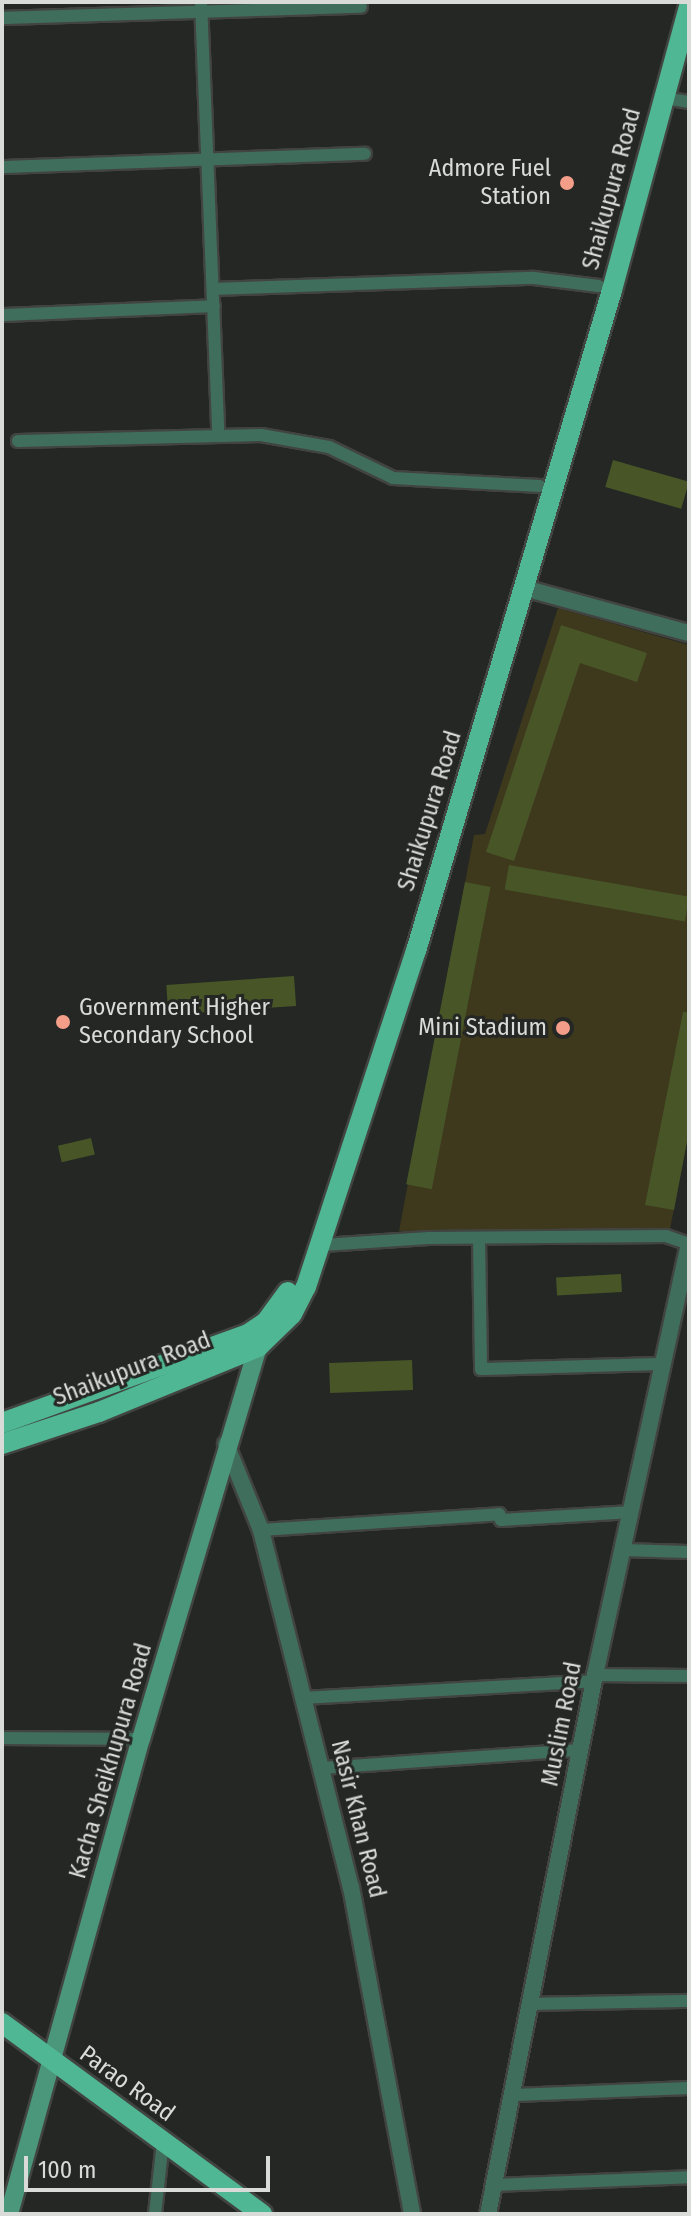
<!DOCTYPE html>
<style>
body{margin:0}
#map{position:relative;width:691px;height:2216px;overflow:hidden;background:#242724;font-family:"Fira Sans Condensed",sans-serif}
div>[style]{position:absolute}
.green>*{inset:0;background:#3e391c}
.building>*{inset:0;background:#475527;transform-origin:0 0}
.roads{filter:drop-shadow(2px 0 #414441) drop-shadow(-2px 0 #414441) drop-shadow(0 2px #414441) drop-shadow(0 -2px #414441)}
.minor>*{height:12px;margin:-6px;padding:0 6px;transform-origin:6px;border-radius:6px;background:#406e5d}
.tertiary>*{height:16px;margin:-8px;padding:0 8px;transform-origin:8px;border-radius:8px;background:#406e5d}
.secondary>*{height:18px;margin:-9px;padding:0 9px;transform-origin:9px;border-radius:9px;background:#4a977c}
.primary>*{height:20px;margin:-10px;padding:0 10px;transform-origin:10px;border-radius:10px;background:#4fb793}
.dots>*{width:22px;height:22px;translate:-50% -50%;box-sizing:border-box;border:4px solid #242724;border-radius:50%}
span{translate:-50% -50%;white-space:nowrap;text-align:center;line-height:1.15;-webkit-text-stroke:6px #242724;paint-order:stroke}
.poi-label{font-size:24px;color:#d8dbd8}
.right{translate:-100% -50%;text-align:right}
.left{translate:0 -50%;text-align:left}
.street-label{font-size:24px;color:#d8dbd8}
.frame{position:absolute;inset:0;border:4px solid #d8dbd8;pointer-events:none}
.scale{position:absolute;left:24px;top:2156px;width:246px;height:36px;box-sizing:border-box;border:4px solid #d8dbd8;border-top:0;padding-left:10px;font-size:24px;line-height:28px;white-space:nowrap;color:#d8dbd8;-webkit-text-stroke:6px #242724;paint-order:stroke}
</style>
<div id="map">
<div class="green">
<i style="clip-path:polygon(558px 608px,689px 645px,689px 1131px,670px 1229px,399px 1231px,474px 835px,485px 834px)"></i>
</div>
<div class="building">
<i style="left:613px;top:460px;width:79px;height:28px;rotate:16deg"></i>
<i style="clip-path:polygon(561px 625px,647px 653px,637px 682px,580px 663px,514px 861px,486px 852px)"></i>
<i style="left:509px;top:865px;width:183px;height:25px;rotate:10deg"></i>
<i style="left:465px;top:882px;width:26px;height:308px;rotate:11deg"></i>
<i style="left:294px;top:976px;width:30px;height:128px;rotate:86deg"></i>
<i style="clip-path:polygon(683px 1012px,689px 1012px,689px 1131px,674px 1210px,645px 1205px)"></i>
<i style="left:91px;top:1138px;width:17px;height:34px;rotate:77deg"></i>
<i style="left:621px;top:1274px;width:18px;height:65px;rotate:87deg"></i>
<i style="left:412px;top:1360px;width:30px;height:83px;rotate:88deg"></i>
</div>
<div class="roads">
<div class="minor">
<i style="left:201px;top:2px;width:432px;rotate:87.7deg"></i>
<i style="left:2px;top:18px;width:359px;rotate:-1.8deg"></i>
<i style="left:664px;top:98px;width:25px;rotate:9deg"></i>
<i style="left:2px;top:167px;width:363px;rotate:-2.1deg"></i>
<i style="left:213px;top:289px;width:321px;rotate:-2deg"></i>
<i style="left:534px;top:278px;width:65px;rotate:7deg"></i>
<i style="left:2px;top:315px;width:212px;rotate:-2.4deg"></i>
<i style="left:18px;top:441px;width:243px;rotate:-1.4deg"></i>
<i style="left:261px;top:435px;width:69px;rotate:10deg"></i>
<i style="left:329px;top:447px;width:71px;rotate:25.8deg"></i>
<i style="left:393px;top:478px;width:147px;rotate:3.1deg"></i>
<i style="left:479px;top:1238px;width:131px;rotate:89.1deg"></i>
<i style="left:481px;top:1369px;width:181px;rotate:-1.6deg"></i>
<i style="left:323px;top:1245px;width:106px;rotate:-3.8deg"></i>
<i style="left:429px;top:1238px;width:237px;rotate:-0.5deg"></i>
<i style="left:666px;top:1236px;width:24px;rotate:19deg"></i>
<i style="left:261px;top:1530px;width:239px;rotate:-3.8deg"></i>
<i style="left:499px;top:1514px;width:6px;rotate:72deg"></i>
<i style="left:501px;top:1520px;width:131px;rotate:-3.5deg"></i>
<i style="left:622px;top:1550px;width:67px;rotate:1.7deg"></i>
<i style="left:595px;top:1675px;width:94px;rotate:0.6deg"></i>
<i style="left:303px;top:1698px;width:291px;rotate:-3.3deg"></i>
<i style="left:2px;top:1738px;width:139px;rotate:0.4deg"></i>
<i style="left:321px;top:1768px;width:261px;rotate:-4deg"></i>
<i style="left:532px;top:2004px;width:157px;rotate:-1.1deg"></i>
<i style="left:515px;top:2095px;width:174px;rotate:-2.3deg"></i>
<i style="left:494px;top:2185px;width:195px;rotate:-2.3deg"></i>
<i style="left:155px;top:2214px;width:72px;rotate:-83.7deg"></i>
</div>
<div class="tertiary">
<i style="left:524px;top:588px;width:171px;rotate:15.3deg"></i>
<i style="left:226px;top:1444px;width:93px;rotate:67.9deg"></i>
<i style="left:261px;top:1530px;width:368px;rotate:75.9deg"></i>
<i style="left:351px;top:1887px;width:333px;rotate:79.4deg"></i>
<i style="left:488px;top:2214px;width:550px;rotate:-78.77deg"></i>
<i style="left:595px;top:1675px;width:440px;rotate:-77.7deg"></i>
</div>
<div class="secondary">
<i style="left:9px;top:2214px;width:493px;rotate:-74.5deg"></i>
<i style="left:141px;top:1739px;width:420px;rotate:-73.4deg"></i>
</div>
<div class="primary">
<i style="left:2px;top:1423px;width:262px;rotate:-19.9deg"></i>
<i style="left:248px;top:1334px;width:22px;rotate:-34deg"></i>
<i style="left:266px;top:1322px;width:37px;rotate:-54deg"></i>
<i style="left:2px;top:1444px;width:102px;rotate:-18.3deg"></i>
<i style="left:99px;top:1412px;width:172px;rotate:-22.2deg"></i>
<i style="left:258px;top:1347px;width:47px;rotate:-44.1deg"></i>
<i style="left:292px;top:1314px;width:30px;rotate:-63deg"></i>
<i style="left:306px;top:1287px;width:354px;rotate:-71.9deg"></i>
<i style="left:416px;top:951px;width:689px;rotate:-73.48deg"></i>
<i style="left:612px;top:290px;width:293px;rotate:-74.8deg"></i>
<i style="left:2px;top:2023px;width:323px;rotate:36.3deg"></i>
</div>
</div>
<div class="dots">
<i style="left:567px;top:183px;background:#f49e8a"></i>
<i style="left:63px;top:1022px;background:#f49e8a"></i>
<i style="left:563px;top:1028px;background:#f49e8a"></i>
</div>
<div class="poi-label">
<span class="right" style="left:551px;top:183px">Admore Fuel<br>Station</span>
<span class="left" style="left:79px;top:1022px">Government Higher<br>Secondary School</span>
<span class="right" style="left:547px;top:1028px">Mini Stadium</span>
</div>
<div class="street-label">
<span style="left:612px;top:189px;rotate:-75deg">Shaikupura Road</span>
<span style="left:430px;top:811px;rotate:-73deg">Shaikupura Road</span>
<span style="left:132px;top:1369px;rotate:-21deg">Shaikupura Road</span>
<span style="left:562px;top:1724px;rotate:-79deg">Muslim Road</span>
<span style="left:111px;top:1761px;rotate:-74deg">Kacha Sheikhupura Road</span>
<span style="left:358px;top:1819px;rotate:76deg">Nasir Khan Road</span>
<span style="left:127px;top:2084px;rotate:36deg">Parao Road</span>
</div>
<div class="frame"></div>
<div class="scale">100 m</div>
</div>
